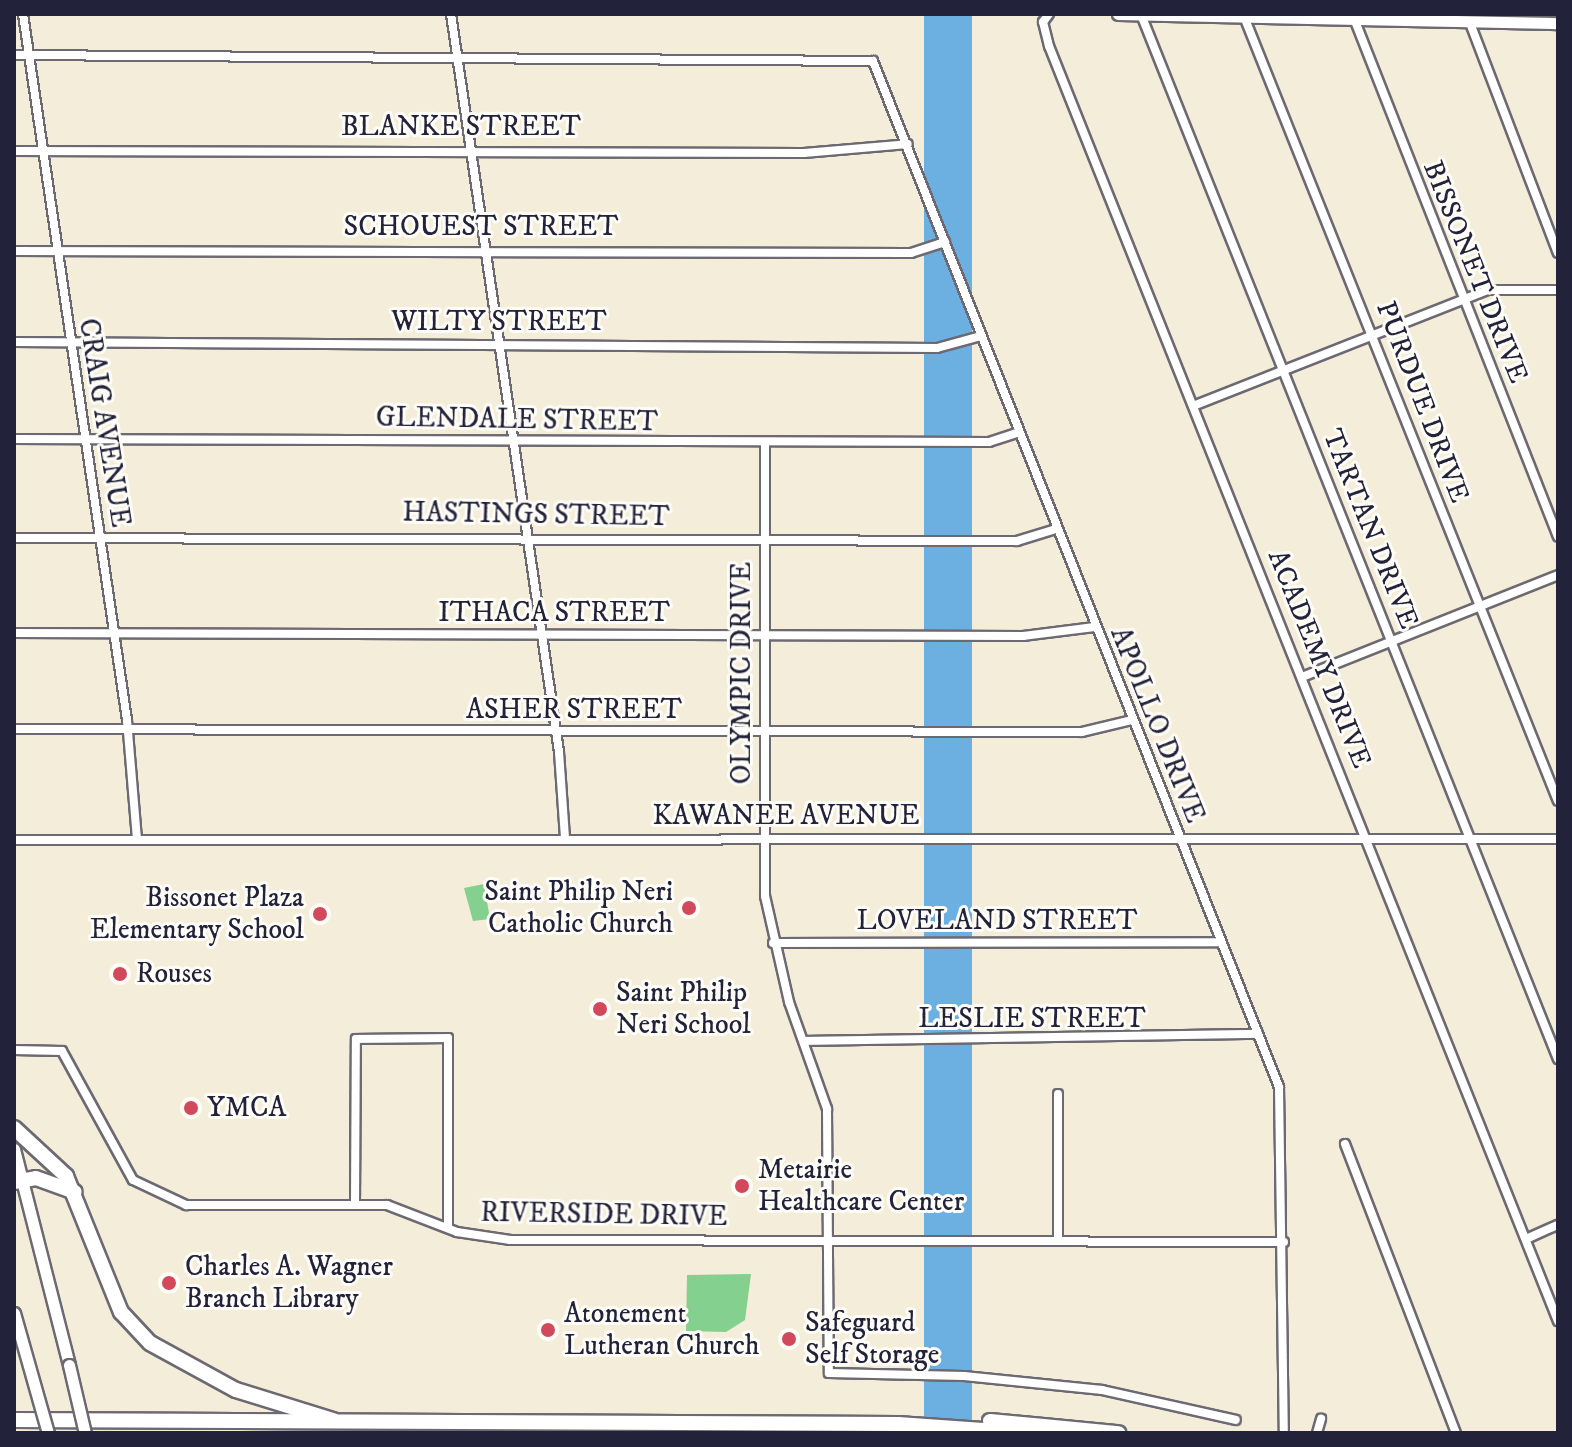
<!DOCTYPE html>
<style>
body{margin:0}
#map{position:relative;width:1572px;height:1447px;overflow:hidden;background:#f4edd9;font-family:"IM FELL DW Pica",serif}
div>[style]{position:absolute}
.green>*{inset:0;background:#84d08e}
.water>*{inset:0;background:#6cb0e2;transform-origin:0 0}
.roads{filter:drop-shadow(2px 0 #6c6972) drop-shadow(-2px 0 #6c6972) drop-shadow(0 2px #6c6972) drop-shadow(0 -2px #6c6972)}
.minor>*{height:8px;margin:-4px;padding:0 4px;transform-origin:4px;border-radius:4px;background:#fff}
.secondary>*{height:11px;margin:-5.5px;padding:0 5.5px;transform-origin:5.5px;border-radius:5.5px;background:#fff}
.motorway>*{height:14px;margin:-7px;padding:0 7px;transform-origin:7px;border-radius:7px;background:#fff}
.bridges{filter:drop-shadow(2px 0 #6c6972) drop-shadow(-2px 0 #6c6972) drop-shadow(0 2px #6c6972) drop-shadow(0 -2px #6c6972)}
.secondary-bridge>*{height:11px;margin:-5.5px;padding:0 5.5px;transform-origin:5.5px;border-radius:5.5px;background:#fff}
.dots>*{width:22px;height:22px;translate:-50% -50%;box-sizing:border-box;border:4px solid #fdfcf7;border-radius:50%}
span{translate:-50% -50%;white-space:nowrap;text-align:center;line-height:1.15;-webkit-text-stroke:6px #fdfcf7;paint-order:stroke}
.street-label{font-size:28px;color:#22223b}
.poi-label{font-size:28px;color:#22223b}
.right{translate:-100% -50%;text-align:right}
.left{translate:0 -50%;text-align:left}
.frame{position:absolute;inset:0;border:16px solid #22223b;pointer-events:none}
</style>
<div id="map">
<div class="green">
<i style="clip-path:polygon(484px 884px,490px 919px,473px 921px,464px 888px)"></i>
<i style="clip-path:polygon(751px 1274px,745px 1320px,726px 1332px,686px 1331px,687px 1275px)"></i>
</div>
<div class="water">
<i style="left:924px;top:14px;width:48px;height:1524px"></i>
</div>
<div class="roads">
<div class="minor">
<i style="left:23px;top:14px;width:714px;rotate:81.62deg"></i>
<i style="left:127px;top:720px;width:118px;rotate:85.2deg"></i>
<i style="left:451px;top:14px;width:746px;rotate:81.67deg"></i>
<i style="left:559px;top:752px;width:86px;rotate:86deg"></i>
<i style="left:1049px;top:14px;width:10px;rotate:127deg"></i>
<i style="left:1043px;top:22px;width:25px;rotate:76deg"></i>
<i style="left:1049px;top:46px;width:1373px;rotate:68.24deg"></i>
<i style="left:1142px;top:17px;width:1122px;rotate:68.24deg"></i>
<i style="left:1245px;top:19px;width:842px;rotate:68.19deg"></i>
<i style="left:1355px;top:21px;width:554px;rotate:68.52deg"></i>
<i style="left:1470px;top:23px;width:246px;rotate:69.1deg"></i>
<i style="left:14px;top:55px;width:859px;rotate:0.4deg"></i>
<i style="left:873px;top:61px;width:1103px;rotate:68.41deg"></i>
<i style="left:1279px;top:1087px;width:346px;rotate:89.2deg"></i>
<i style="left:14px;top:151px;width:790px;rotate:0.15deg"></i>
<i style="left:804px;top:153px;width:104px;rotate:-4.9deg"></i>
<i style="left:14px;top:251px;width:897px;rotate:0.13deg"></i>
<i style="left:911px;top:253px;width:36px;rotate:-18deg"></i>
<i style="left:14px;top:342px;width:923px;rotate:0.37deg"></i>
<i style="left:937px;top:348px;width:46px;rotate:-15.3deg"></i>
<i style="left:1193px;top:406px;width:316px;rotate:-21.5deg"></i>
<i style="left:1487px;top:290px;width:71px"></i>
<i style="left:14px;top:439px;width:975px;rotate:0.18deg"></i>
<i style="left:989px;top:442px;width:32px;rotate:-18deg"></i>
<i style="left:765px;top:442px;width:454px;rotate:90deg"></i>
<i style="left:765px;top:896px;width:109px;rotate:77.2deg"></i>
<i style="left:789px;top:1002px;width:114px;rotate:70.4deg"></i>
<i style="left:827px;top:1109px;width:264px;rotate:89.6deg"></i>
<i style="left:829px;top:1373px;width:135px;rotate:1.3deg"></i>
<i style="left:964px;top:1376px;width:139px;rotate:5.8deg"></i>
<i style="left:1102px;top:1390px;width:137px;rotate:12.6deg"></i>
<i style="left:14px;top:538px;width:1003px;rotate:0.17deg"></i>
<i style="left:1017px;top:541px;width:41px;rotate:-17.1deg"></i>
<i style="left:14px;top:633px;width:1009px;rotate:0.17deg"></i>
<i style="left:1023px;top:636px;width:72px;rotate:-7.2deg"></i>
<i style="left:1302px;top:677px;width:276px;rotate:-21.7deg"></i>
<i style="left:14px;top:729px;width:1068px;rotate:0.16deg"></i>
<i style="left:1082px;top:732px;width:51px;rotate:-13.5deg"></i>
<i style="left:14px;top:840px;width:1544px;rotate:-0.04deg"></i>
<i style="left:773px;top:943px;width:448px;rotate:-0.1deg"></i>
<i style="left:805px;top:1041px;width:453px;rotate:-0.9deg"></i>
<i style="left:14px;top:1050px;width:48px;rotate:1.2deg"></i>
<i style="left:62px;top:1051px;width:147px;rotate:61.2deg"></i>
<i style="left:133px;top:1180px;width:59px;rotate:25.3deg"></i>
<i style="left:186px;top:1205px;width:201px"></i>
<i style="left:387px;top:1205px;width:75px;rotate:21.1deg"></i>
<i style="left:457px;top:1232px;width:54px;rotate:8.6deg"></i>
<i style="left:510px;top:1240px;width:774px;rotate:0.15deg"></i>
<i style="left:1058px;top:1094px;width:146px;rotate:90deg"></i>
<i style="left:1345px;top:1144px;width:310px;rotate:69deg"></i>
<i style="left:355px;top:1205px;width:166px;rotate:-89.7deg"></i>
<i style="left:356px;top:1039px;width:92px;rotate:-0.6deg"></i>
<i style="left:448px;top:1038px;width:190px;rotate:90deg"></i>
<i style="left:1526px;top:1239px;width:35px;rotate:-24deg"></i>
<i style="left:1317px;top:1433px;width:15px;rotate:-74deg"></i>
</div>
<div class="secondary">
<i style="left:1118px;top:14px;width:440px;rotate:1.2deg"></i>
<i style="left:14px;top:1149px;width:223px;rotate:75.7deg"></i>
</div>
<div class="motorway">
<i style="left:14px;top:1128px;width:71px;rotate:42.7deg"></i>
<i style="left:66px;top:1176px;width:147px;rotate:68deg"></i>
<i style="left:121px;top:1312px;width:42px;rotate:46.9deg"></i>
<i style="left:150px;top:1343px;width:98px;rotate:28.7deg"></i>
<i style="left:236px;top:1390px;width:102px;rotate:17.2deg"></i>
<i style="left:14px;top:1182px;width:22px;rotate:-10deg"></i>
<i style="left:36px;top:1178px;width:41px;rotate:19.7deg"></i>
<i style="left:14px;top:1420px;width:884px;rotate:0.26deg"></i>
<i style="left:898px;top:1424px;width:128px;rotate:4deg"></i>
<i style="left:990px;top:1421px;width:129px;rotate:5.4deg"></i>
</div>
</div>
<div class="bridges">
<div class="secondary-bridge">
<i style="left:14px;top:1313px;width:125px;rotate:74.2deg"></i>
<i style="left:69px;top:1365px;width:70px;rotate:76.8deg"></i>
</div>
</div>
<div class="dots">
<i style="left:689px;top:908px;background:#d1495b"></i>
<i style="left:320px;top:914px;background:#d1495b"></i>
<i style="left:120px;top:974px;background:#d1495b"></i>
<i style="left:600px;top:1009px;background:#d1495b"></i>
<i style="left:191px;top:1108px;background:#d1495b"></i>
<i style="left:742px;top:1186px;background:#d1495b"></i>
<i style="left:169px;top:1283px;background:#d1495b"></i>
<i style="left:548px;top:1330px;background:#d1495b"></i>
<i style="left:789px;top:1339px;background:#d1495b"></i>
</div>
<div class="street-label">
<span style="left:461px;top:127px">BLANKE STREET</span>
<span style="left:481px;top:227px">SCHOUEST STREET</span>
<span style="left:1475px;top:272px;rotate:68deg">BISSONET DRIVE</span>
<span style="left:499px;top:322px">WILTY STREET</span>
<span style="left:1422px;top:402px;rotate:69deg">PURDUE DRIVE</span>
<span style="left:517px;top:420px;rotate:1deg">GLENDALE STREET</span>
<span style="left:104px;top:423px;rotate:81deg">CRAIG AVENUE</span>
<span style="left:536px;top:515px;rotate:1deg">HASTINGS STREET</span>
<span style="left:1370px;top:529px;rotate:68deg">TARTAN DRIVE</span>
<span style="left:554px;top:613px">ITHACA STREET</span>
<span style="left:1319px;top:659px;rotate:68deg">ACADEMY DRIVE</span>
<span style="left:742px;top:673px;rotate:-90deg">OLYMPIC DRIVE</span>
<span style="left:574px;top:710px">ASHER STREET</span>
<span style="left:1157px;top:725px;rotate:68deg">APOLLO DRIVE</span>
<span style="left:786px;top:816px">KAWANEE AVENUE</span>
<span style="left:997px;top:921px">LOVELAND STREET</span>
<span style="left:1032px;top:1019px">LESLIE STREET</span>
<span style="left:604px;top:1215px;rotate:1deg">RIVERSIDE DRIVE</span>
</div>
<div class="poi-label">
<span class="right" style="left:673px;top:908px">Saint Philip Neri<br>Catholic Church</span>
<span class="right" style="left:304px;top:914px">Bissonet Plaza<br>Elementary School</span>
<span class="left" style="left:136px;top:974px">Rouses</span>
<span class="left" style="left:616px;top:1009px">Saint Philip<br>Neri School</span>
<span class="left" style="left:207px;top:1108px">YMCA</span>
<span class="left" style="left:758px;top:1186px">Metairie<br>Healthcare Center</span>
<span class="left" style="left:185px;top:1283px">Charles A. Wagner<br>Branch Library</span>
<span class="left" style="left:564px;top:1330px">Atonement<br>Lutheran Church</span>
<span class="left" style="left:805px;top:1339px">Safeguard<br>Self Storage</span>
</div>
<div class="frame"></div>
</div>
